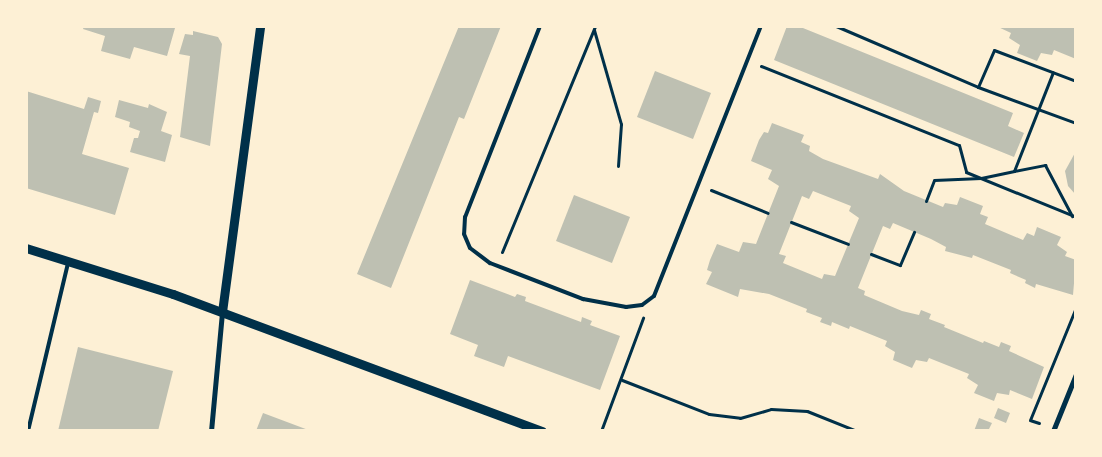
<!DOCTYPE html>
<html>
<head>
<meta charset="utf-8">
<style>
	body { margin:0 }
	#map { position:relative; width:1102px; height:457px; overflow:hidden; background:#fdf0d5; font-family:Raleway,sans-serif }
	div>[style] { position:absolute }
	.building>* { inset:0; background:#bec0b2 }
	.path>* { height:3px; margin:-1.5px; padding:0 1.5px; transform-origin:1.5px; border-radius:1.5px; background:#003049 }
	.service>* { height:4px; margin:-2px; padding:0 2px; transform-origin:2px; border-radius:2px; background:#003049 }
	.minor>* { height:5px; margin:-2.5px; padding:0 2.5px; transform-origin:2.5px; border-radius:2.5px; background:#003049 }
	.tertiary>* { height:9px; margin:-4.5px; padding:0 4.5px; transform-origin:4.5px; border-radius:4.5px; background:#003049 }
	span { translate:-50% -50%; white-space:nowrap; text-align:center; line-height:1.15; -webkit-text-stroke:5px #fdf0d5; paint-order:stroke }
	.frame { position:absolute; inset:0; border:28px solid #fdf0d5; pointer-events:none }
</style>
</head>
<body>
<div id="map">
	<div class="building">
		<div style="clip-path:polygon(84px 26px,168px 26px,175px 28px,167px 56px,134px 47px,130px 59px,101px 51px,105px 36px,83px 29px)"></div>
		<div style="clip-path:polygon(459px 26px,501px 26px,464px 119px,459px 117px,391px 288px,357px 274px)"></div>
		<div style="clip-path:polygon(787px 26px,798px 26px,1013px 113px,1008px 126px,1024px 133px,1014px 157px,774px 60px)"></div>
		<div style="clip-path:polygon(996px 26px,1076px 26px,1076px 59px,1054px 50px,1052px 55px,1041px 53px,1037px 61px,1017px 53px,1020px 45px,1009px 38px,1011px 33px)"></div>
		<div style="clip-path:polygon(193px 31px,218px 37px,222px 44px,210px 146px,180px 137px,190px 56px,179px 54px,185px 34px,193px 35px)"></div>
		<div style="clip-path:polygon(655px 71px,711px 93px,693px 139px,637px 117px)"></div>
		<div style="clip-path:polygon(26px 91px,84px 109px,88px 97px,101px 101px,98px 113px,94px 112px,82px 154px,129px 168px,115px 215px,26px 188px)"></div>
		<div style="clip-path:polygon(119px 100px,148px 108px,149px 104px,167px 112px,161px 131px,172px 135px,165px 162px,130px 152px,134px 138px,138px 138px,140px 131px,129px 127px,130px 122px,115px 117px)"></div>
		<div style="clip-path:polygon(evenodd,772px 123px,804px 135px,801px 142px,810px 146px,809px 151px,823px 159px,878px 179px,880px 174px,904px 191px,943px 207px,945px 203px,957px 205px,960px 197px,983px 206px,980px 214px,988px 217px,985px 224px,1023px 240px,1027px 233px,1034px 236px,1037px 227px,1061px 237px,1057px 245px,1067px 252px,1065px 256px,1076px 260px,1073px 295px,1036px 284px,1035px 288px,1025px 283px,1026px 280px,1010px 273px,1011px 270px,973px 255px,972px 258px,945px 251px,946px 247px,931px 239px,893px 223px,890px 229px,883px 226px,858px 288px,865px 291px,864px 295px,902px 311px,919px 315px,921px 310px,931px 314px,929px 319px,945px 325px,944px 327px,983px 343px,984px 341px,999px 347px,1001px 342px,1011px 346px,1009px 351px,1044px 367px,1032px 399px,1010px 390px,1009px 395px,997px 393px,994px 401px,974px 393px,978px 385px,967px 378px,969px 374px,929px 358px,927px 362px,916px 360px,912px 368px,893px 360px,895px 352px,885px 346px,887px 341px,850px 326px,849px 329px,832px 322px,831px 326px,820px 322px,822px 318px,806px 312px,807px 309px,769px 294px,740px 289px,738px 297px,706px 284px,712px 272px,707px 270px,710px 260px,717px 244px,739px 252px,743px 242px,756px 244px,779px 186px,768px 179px,772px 170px,751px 161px,759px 140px,764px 132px,768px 133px,772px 123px,813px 191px,851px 206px,849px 211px,859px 218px,835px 276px,824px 274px,822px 279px,783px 263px,786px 256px,779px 254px,802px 196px,809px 199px,813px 191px)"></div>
		<div style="clip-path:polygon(1076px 151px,1076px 195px,1068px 186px,1065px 171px)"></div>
		<div style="clip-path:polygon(574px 195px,630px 217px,612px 263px,556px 241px)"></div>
		<div style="clip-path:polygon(470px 280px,515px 297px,517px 294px,526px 297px,525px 301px,581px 322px,582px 317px,592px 321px,590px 325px,620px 336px,600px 390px,508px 356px,504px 367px,474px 356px,478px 345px,450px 334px)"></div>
		<div style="clip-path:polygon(78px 347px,173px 371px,158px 431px,58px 431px)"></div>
		<div style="clip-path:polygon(998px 408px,1010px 413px,1006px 423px,994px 418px)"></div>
		<div style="clip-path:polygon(263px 413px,311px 431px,256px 431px)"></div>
		<div style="clip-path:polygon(979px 418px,992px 423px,988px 431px,974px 431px)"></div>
	</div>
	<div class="path">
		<div style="left:836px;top:26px;width:155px;rotate:23.2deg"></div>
		<div style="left:978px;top:87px;width:104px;rotate:20.2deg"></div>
		<div style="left:594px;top:30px;width:98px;rotate:74deg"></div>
		<div style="left:621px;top:124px;width:42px;rotate:94.1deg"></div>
		<div style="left:761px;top:66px;width:213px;rotate:21.8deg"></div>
		<div style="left:959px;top:145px;width:28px;rotate:75deg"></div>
		<div style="left:966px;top:172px;width:119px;rotate:22.2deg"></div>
		<div style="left:978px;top:87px;width:40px;rotate:-66.6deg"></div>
		<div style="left:994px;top:50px;width:88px;rotate:20.7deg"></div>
		<div style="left:1014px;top:171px;width:32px;rotate:-11deg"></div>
		<div style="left:1045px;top:165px;width:58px;rotate:62.1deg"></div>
		<div style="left:711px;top:190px;width:61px;rotate:22deg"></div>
		<div style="left:926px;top:201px;width:22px;rotate:-69deg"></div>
		<div style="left:934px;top:180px;width:47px;rotate:-2.4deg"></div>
		<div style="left:981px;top:178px;width:34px;rotate:-12deg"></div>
		<div style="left:1014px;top:171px;width:106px;rotate:-68.5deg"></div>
		<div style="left:791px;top:222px;width:61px;rotate:21.1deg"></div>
		<div style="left:502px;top:252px;width:244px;rotate:-67.6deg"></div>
		<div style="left:871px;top:254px;width:31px;rotate:21deg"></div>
		<div style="left:900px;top:265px;width:36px;rotate:-67deg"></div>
		<div style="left:622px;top:380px;width:93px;rotate:21.3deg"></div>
		<div style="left:709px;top:414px;width:31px;rotate:7deg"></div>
		<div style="left:740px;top:418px;width:32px;rotate:-16deg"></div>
		<div style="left:771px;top:409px;width:36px;rotate:3deg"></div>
		<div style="left:807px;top:411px;width:54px;rotate:21.8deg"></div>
		<div style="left:1039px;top:423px;width:9px;rotate:-162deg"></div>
		<div style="left:1030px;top:420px;width:122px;rotate:-67.8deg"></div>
		<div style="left:601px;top:431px;width:121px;rotate:-69.6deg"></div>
	</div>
	<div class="service">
		<div style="left:540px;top:26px;width:205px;rotate:111.4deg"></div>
		<div style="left:465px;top:217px;width:17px;rotate:93deg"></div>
		<div style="left:464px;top:234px;width:15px;rotate:67deg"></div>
		<div style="left:470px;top:248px;width:25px;rotate:37deg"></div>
		<div style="left:490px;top:263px;width:100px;rotate:21.2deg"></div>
		<div style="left:583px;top:299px;width:44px;rotate:10.5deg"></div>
		<div style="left:626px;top:307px;width:16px;rotate:-7deg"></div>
		<div style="left:642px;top:305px;width:15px;rotate:-37deg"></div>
		<div style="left:654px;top:296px;width:290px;rotate:-68.4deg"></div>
		<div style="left:28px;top:431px;width:173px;rotate:-76.6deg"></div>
	</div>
	<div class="minor">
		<div style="left:211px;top:431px;width:120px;rotate:-84.7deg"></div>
		<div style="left:1053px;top:431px;width:61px;rotate:-68deg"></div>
	</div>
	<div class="tertiary">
		<div style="left:26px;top:248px;width:154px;rotate:17.4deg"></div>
		<div style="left:173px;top:294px;width:394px;rotate:20.4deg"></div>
		<div style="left:222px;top:312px;width:289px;rotate:-82.4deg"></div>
	</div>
	<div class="frame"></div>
</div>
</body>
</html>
